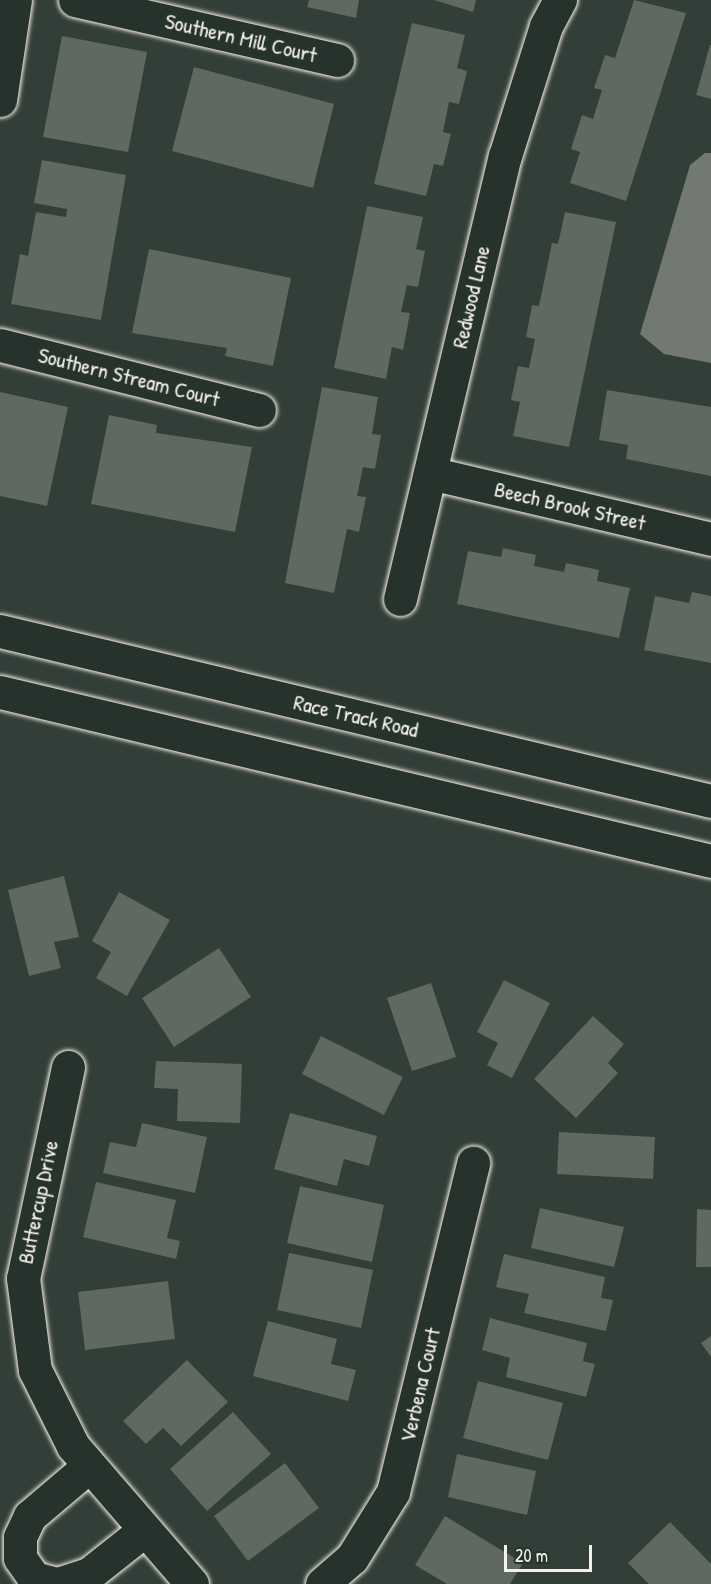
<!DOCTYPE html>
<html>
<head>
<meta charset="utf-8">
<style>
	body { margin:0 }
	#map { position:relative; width:711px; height:1584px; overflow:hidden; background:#323e38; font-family:"Patrick Hand",sans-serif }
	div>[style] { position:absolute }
	.water>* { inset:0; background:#727972 }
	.building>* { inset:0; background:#5f6861 }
	.roads { filter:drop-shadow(0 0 2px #f4f1e8) drop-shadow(0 0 2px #f4f1e8) }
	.street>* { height:33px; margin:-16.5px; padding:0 16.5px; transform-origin:16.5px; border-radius:16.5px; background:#26332d }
	.primary>* { height:33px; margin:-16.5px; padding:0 16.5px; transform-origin:16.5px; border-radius:16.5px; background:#26332d }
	span { translate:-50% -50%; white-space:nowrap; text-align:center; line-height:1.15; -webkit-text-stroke:4.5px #26332d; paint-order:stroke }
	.street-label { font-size:22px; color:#f4f1e8 }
	.scale { position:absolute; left:504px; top:1545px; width:88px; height:27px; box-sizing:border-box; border:3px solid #f4f1e8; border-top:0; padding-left:8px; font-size:18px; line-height:21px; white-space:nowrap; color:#f4f1e8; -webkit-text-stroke:4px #26332d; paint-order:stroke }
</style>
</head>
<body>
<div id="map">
	<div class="water">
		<div style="clip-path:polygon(705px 153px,711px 153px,711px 363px,664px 354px,640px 334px,690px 165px)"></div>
	</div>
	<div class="building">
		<div style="clip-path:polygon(309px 0,359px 0,356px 18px,307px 7px)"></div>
		<div style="clip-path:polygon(434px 0,476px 0,473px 12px)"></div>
		<div style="clip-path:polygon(634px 0,686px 13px,626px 201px,570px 183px,580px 152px,571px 149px,582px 115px,593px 119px,602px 90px,594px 88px,605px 55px,615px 58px)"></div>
		<div style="clip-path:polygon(412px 23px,465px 35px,457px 68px,467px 71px,459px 104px,449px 102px,443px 132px,451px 134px,443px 166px,434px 164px,426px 196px,374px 184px)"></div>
		<div style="clip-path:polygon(62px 36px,147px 52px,128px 152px,43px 137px)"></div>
		<div style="clip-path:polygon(710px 45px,711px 45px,711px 99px,696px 95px)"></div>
		<div style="clip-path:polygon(194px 67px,334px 104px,313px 188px,172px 151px)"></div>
		<div style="clip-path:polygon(42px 160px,126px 175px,101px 320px,11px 304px,20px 254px,28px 256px,36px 212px,66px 217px,67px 209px,34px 203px)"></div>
		<div style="clip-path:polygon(367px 206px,423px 217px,416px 249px,425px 251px,418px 287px,407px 285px,401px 312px,410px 313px,403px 350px,392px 347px,386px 379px,334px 368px)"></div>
		<div style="clip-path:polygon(565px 212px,616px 222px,569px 447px,513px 436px,520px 402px,511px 400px,518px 366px,529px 368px,535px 339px,526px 337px,532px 305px,539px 306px,552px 243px,558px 244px)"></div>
		<div style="clip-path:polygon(149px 249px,291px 278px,273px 366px,225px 356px,227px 348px,132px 333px)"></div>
		<div style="clip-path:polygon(322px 387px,378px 397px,372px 434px,381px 435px,375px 469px,363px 467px,357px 496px,366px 497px,359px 532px,347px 529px,334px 593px,285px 583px)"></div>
		<div style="clip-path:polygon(607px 390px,711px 407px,711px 476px,626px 459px,628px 445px,599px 440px)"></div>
		<div style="clip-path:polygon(0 392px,68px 407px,47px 506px,0 496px)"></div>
		<div style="clip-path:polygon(109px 415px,157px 425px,156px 433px,252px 447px,235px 532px,91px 504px)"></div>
		<div style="clip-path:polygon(503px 548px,536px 555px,534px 566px,564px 572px,566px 563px,599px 570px,597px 581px,630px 588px,619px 638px,457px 604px,468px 551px,501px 557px)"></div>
		<div style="clip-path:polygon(692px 592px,711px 596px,711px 663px,644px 650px,655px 596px,689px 603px)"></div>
		<div style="clip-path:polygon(64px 876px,79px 937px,54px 942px,61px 968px,29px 976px,8px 890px)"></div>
		<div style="clip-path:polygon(119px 892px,170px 920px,127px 996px,96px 978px,111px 952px,92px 941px)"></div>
		<div style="clip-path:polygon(219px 948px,251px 997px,174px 1047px,142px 998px)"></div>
		<div style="clip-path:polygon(504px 980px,550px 1003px,512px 1078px,487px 1065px,498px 1043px,477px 1032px)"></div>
		<div style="clip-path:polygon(431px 983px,456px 1057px,412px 1071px,387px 998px)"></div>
		<div style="clip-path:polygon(593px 1016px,624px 1044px,608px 1063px,618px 1073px,576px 1118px,534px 1079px)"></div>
		<div style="clip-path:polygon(321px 1036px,403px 1077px,384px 1115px,302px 1074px)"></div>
		<div style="clip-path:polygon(156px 1061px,242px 1064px,240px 1123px,177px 1121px,178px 1089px,154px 1088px)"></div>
		<div style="clip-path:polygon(290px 1113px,377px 1136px,369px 1166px,344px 1159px,337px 1186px,274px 1169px)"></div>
		<div style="clip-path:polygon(142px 1123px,207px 1137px,195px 1193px,103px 1173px,110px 1142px,136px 1147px)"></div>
		<div style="clip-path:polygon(559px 1132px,655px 1137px,653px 1179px,557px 1174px)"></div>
		<div style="clip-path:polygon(96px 1182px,176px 1200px,167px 1238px,180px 1241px,176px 1259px,83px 1237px)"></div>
		<div style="clip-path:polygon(300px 1186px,384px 1205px,372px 1262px,287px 1243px)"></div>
		<div style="clip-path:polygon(540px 1208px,624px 1227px,614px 1267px,531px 1248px)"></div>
		<div style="clip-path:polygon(697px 1209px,711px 1210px,711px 1267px,696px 1267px)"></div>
		<div style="clip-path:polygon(289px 1253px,373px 1270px,361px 1328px,277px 1310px)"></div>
		<div style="clip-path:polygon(504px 1254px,605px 1277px,601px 1298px,613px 1300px,606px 1331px,524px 1313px,529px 1294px,496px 1287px)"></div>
		<div style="clip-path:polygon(168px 1281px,175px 1339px,85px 1350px,78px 1292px)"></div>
		<div style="clip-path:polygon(490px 1318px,587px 1343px,583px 1361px,595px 1364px,586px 1397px,506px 1377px,510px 1358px,482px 1350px)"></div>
		<div style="clip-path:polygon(268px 1321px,337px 1339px,331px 1364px,356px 1370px,348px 1401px,253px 1376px)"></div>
		<div style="clip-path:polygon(711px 1336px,711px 1357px,701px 1343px)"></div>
		<div style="clip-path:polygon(187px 1360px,228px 1402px,181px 1446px,163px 1428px,146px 1444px,123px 1421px)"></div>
		<div style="clip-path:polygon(478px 1381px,563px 1403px,548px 1460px,463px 1438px)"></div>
		<div style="clip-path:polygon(233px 1412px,271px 1454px,207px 1511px,170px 1469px)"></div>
		<div style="clip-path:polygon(457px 1454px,536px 1471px,527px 1515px,448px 1497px)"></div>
		<div style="clip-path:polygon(285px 1463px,319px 1508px,248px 1561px,214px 1516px)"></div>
		<div style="clip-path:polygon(445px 1516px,523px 1563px,510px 1584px,447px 1584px,415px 1565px)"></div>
		<div style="clip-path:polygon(670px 1522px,711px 1564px,711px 1584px,649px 1584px,628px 1563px)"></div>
	</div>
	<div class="roads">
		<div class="street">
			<div style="left:75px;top:0;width:269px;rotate:12.9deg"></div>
			<div style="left:0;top:100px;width:101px;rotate:-81.5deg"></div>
			<div style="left:0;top:345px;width:267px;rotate:14.1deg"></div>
			<div style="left:430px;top:473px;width:289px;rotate:13.2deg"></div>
			<div style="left:400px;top:599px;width:455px;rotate:-76.7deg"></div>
			<div style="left:505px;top:156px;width:136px;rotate:-72.5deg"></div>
			<div style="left:546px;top:26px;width:30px;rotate:-62deg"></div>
			<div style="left:68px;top:1067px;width:216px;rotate:102deg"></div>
			<div style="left:23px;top:1278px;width:93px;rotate:82.6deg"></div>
			<div style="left:35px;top:1370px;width:85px;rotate:63.4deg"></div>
			<div style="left:73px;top:1446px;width:182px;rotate:49.2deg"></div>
			<div style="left:56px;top:1584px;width:23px;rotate:-165deg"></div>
			<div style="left:34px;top:1578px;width:24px;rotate:-125deg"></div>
			<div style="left:20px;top:1558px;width:21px;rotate:-90deg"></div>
			<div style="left:20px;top:1537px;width:23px;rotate:-65deg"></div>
			<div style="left:30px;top:1516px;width:77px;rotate:-40.3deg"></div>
			<div style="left:58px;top:1584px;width:33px;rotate:-18deg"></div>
			<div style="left:89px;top:1574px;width:68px;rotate:-38.4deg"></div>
			<div style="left:322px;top:1584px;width:40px;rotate:-41deg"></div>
			<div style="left:352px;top:1558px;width:78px;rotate:-58.2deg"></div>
			<div style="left:393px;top:1492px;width:339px;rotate:-76.3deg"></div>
		</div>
		<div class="primary">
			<div style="left:0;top:631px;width:731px;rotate:13.45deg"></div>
			<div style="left:0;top:692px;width:731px;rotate:13.37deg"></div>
		</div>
	</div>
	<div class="street-label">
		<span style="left:241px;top:38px;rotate:13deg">Southern Mill Court</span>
		<span style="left:471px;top:297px;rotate:-77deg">Redwood Lane</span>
		<span style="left:129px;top:377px;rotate:14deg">Southern Stream Court</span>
		<span style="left:570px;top:506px;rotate:13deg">Beech Brook Street</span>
		<span style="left:356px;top:716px;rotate:13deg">Race Track Road</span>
		<span style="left:38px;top:1202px;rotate:-78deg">Buttercup Drive</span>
		<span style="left:420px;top:1385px;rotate:-77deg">Verbena Court</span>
	</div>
	<div class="scale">20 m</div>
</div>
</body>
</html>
